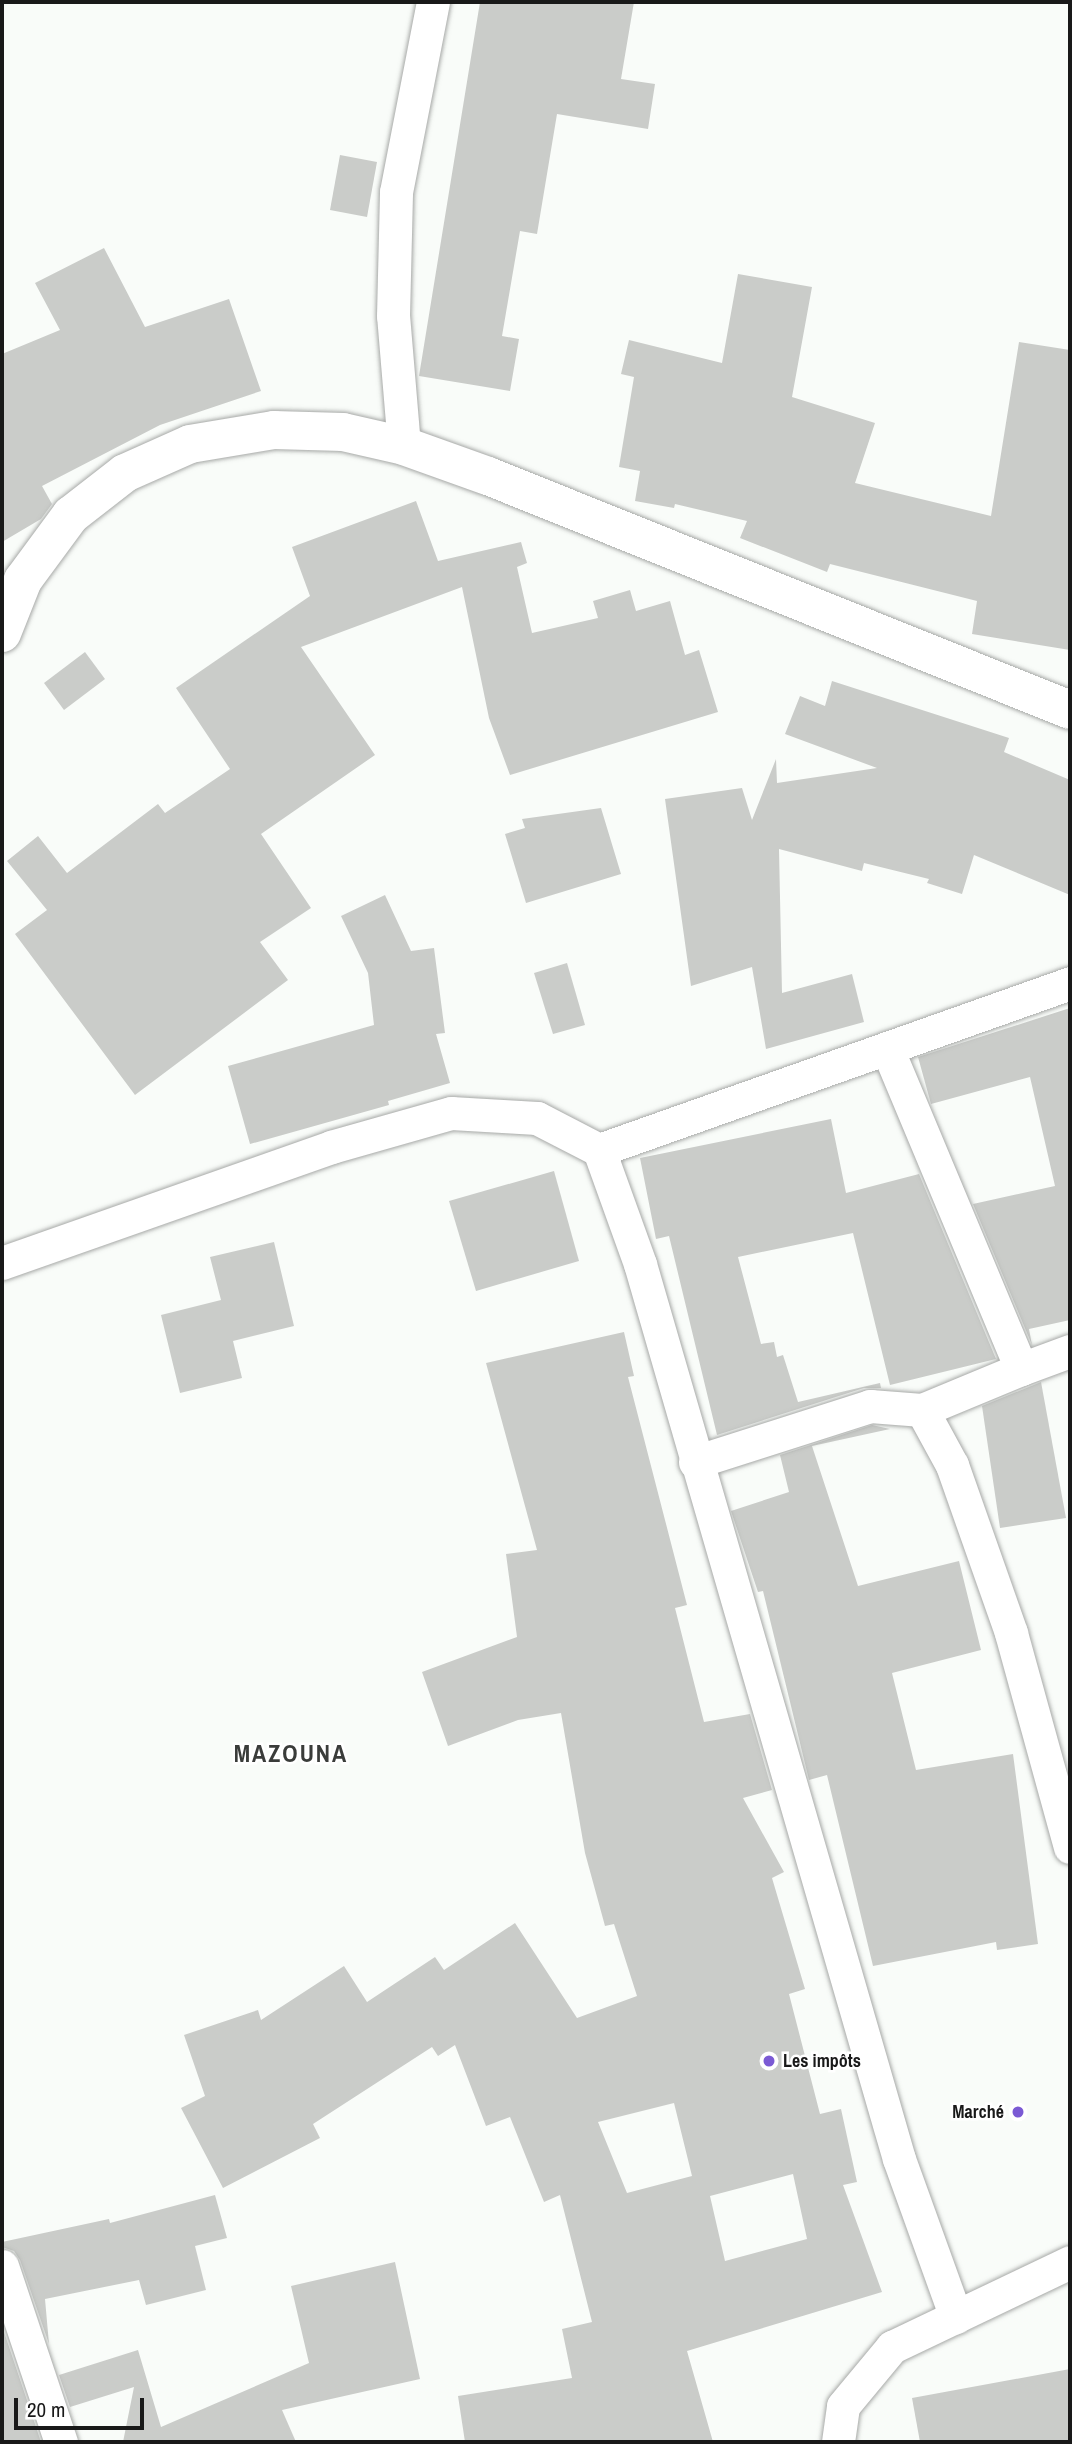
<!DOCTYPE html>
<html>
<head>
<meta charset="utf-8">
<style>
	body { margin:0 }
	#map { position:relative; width:1072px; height:2444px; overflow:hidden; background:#f9fcf9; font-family:"Archivo Narrow",sans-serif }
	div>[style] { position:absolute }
	.building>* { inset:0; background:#caccc9 }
	.roads { filter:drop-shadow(0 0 2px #a7a9a7) drop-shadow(0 0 2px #a7a9a7) }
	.street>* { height:33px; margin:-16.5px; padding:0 16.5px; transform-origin:16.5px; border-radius:16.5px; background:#fff }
	.secondary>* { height:38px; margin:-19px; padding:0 19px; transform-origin:19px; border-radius:19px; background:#fff }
	.dots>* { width:19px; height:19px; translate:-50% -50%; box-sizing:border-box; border:4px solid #fff; border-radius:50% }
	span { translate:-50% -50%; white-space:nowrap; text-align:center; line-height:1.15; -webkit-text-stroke:5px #fff; paint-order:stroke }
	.poi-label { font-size:18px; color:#191919; font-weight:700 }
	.left { translate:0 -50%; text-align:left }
	.right { translate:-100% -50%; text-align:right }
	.district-label { font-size:24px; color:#3a3c3a; font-weight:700; letter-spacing:2px }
	.frame { position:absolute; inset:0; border:4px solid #191919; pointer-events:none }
	.scale { position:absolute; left:14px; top:2398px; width:130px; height:32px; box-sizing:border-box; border:4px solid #191919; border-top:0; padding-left:9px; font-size:21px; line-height:24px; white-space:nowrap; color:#191919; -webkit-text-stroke:5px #fff; paint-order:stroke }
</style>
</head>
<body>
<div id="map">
	<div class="building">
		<div style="clip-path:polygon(480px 2px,634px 2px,621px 79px,655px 84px,648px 129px,557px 114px,537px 234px,520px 231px,502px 336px,519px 339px,510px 391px,419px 376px)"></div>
		<div style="clip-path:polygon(340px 155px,377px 162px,367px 217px,330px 210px)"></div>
		<div style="clip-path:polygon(104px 248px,145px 327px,229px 299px,261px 391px,160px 425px,42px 486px,52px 504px,41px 519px,2px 542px,2px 354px,60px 330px,35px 283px)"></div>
		<div style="clip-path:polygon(738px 274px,812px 287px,792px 397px,875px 423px,855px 483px,991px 516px,1019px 342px,1070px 350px,1070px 650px,972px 634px,977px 601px,830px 564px,827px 572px,740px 538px,747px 521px,675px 504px,674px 508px,635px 501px,640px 471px,619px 467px,634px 377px,621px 374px,629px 340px,722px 363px)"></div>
		<div style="clip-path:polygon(416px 501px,438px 561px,521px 542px,527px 563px,517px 567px,532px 633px,598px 618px,593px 601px,630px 590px,636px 611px,670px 601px,685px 655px,699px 650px,718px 712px,510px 775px,489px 718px,462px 587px,301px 647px,375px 755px,261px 834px,311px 908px,260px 942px,288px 980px,135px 1095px,15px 934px,47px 910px,7px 861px,38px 836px,67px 873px,158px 804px,165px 813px,230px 769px,176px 688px,310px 596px,292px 547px)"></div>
		<div style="clip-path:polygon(85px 652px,105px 679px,64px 710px,44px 683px)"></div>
		<div style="clip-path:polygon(832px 681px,1009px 738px,1004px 752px,1070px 780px,1070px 895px,974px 855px,962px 894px,927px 883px,929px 879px,864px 863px,862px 871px,779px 849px,782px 993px,852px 974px,864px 1022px,766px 1049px,752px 967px,691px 986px,665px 799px,742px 788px,752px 820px,776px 759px,777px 783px,877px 768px,785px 734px,800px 696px,825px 706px)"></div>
		<div style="clip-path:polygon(601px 808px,621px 874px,526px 903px,505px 834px,525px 828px,522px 819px)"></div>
		<div style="clip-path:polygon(385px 895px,411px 951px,434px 948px,445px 1033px,436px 1034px,450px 1083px,388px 1101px,389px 1105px,250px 1144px,228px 1066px,374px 1025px,368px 973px,341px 916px)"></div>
		<div style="clip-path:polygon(567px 963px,585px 1025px,553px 1034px,534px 973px)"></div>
		<div style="clip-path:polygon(1070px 1008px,1070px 1320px,1029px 1329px,1032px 1345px,973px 1204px,1055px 1186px,1030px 1077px,931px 1104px,918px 1057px)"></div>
		<div style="clip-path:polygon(831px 1119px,846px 1193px,919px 1174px,996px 1359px,890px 1385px,853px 1233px,738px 1257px,761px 1344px,774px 1342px,777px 1357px,783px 1355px,798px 1402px,880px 1383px,881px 1388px,864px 1388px,717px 1435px,669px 1236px,656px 1239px,640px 1158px)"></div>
		<div style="clip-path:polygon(554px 1171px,579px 1261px,476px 1291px,449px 1201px)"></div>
		<div style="clip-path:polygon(274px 1242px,294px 1326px,233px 1341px,242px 1378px,180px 1393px,161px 1315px,221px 1300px,210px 1257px)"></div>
		<div style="clip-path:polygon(evenodd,624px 1332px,634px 1376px,628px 1377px,687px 1605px,675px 1608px,704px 1722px,750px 1714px,772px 1790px,743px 1798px,784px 1872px,772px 1878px,805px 1989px,789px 1994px,820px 2114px,841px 2109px,857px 2182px,843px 2185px,882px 2292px,687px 2351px,713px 2442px,465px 2442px,458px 2396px,572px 2378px,562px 2329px,592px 2322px,560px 2195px,544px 2202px,510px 2117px,486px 2126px,455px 2045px,438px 2056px,432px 2047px,313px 2124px,320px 2138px,223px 2188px,181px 2108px,205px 2096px,184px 2035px,258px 2010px,261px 2020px,344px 1966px,367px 2002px,435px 1957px,444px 1970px,515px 1923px,577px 2018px,637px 1996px,614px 1924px,605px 1926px,585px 1853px,561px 1713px,518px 1720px,448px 1746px,422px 1672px,517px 1637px,506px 1554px,537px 1550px,486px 1363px,624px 1332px,674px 2103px,692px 2176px,627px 2193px,598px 2122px,674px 2103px,624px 1332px,793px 2174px,807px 2239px,725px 2261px,710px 2196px,793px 2174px)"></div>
		<div style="clip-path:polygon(1041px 1382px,1066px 1518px,1000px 1528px,982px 1406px)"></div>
		<div style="clip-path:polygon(872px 1425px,890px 1429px,812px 1446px,858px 1586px,959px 1561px,981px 1650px,892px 1673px,916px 1770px,1013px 1754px,1038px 1944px,997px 1950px,996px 1942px,873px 1966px,827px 1775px,809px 1780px,763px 1591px,758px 1592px,731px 1511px,789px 1492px,780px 1455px)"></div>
		<div style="clip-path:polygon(215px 2195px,227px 2238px,195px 2246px,206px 2290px,146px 2305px,139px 2280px,45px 2299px,49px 2344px,20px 2260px,14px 2251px,2px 2247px,2px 2242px,109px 2219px,110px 2223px)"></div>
		<div style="clip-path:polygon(395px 2262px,420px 2379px,282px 2410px,296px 2442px,123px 2442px,134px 2387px,70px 2407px,59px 2375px,138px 2350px,161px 2427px,309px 2363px,291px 2286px)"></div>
		<div style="clip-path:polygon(2px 2326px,41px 2442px,2px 2442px)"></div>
		<div style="clip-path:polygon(1070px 2369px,1070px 2442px,920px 2442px,912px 2398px)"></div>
	</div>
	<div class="roads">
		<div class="street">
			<div style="left:404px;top:446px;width:130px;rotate:-94.8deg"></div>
			<div style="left:393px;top:316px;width:124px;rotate:-88.6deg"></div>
			<div style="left:396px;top:192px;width:194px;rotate:-79deg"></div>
			<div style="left:887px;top:1048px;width:348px;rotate:67.3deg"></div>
			<div style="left:1021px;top:1369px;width:107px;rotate:157.5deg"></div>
			<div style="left:599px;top:1150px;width:500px;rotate:-19.5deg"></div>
			<div style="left:2px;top:1263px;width:349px;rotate:-19.4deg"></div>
			<div style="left:331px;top:1147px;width:125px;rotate:-15.8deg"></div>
			<div style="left:451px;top:1113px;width:86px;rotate:3.3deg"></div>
			<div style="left:537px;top:1118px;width:70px;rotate:27.3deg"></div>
			<div style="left:599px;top:1150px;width:121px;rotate:70.2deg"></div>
			<div style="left:640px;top:1264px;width:932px;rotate:73.86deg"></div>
			<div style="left:899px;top:2159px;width:168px;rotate:70.2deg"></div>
			<div style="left:1021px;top:1369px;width:52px;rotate:-20.2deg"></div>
			<div style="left:695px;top:1462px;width:184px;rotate:-17.7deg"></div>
			<div style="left:870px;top:1406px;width:52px;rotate:4.4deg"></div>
			<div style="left:922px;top:1410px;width:63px;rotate:61.4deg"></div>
			<div style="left:952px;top:1465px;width:178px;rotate:70.6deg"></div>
			<div style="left:1011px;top:1633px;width:222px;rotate:74.6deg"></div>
			<div style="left:2px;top:2266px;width:186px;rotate:71.5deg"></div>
			<div style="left:838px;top:2442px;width:36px;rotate:-82deg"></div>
			<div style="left:843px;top:2406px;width:77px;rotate:-50.3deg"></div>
			<div style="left:892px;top:2347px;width:197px;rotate:-25.5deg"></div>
		</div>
		<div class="secondary">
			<div style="left:2px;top:633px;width:57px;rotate:-68.4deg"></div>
			<div style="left:23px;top:580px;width:81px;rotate:-53.6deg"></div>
			<div style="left:71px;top:515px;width:68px;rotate:-37.9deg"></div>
			<div style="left:125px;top:473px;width:71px;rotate:-24deg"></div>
			<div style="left:190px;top:444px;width:85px;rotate:-9.5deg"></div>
			<div style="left:274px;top:430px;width:69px;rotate:1.7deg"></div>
			<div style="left:343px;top:432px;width:63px;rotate:12.9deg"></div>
			<div style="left:404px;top:446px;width:89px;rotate:19.7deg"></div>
			<div style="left:488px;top:476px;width:627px;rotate:21.9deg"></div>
		</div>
	</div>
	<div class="dots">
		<div style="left:769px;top:2061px;background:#7b5ad4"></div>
		<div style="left:1018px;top:2112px;background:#7b5ad4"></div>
	</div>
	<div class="poi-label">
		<span class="left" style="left:783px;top:2061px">Les impôts</span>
		<span class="right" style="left:1004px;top:2112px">Marché</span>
	</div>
	<div class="district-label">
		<span style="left:291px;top:1754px">MAZOUNA</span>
	</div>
	<div class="frame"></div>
	<div class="scale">20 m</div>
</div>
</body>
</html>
